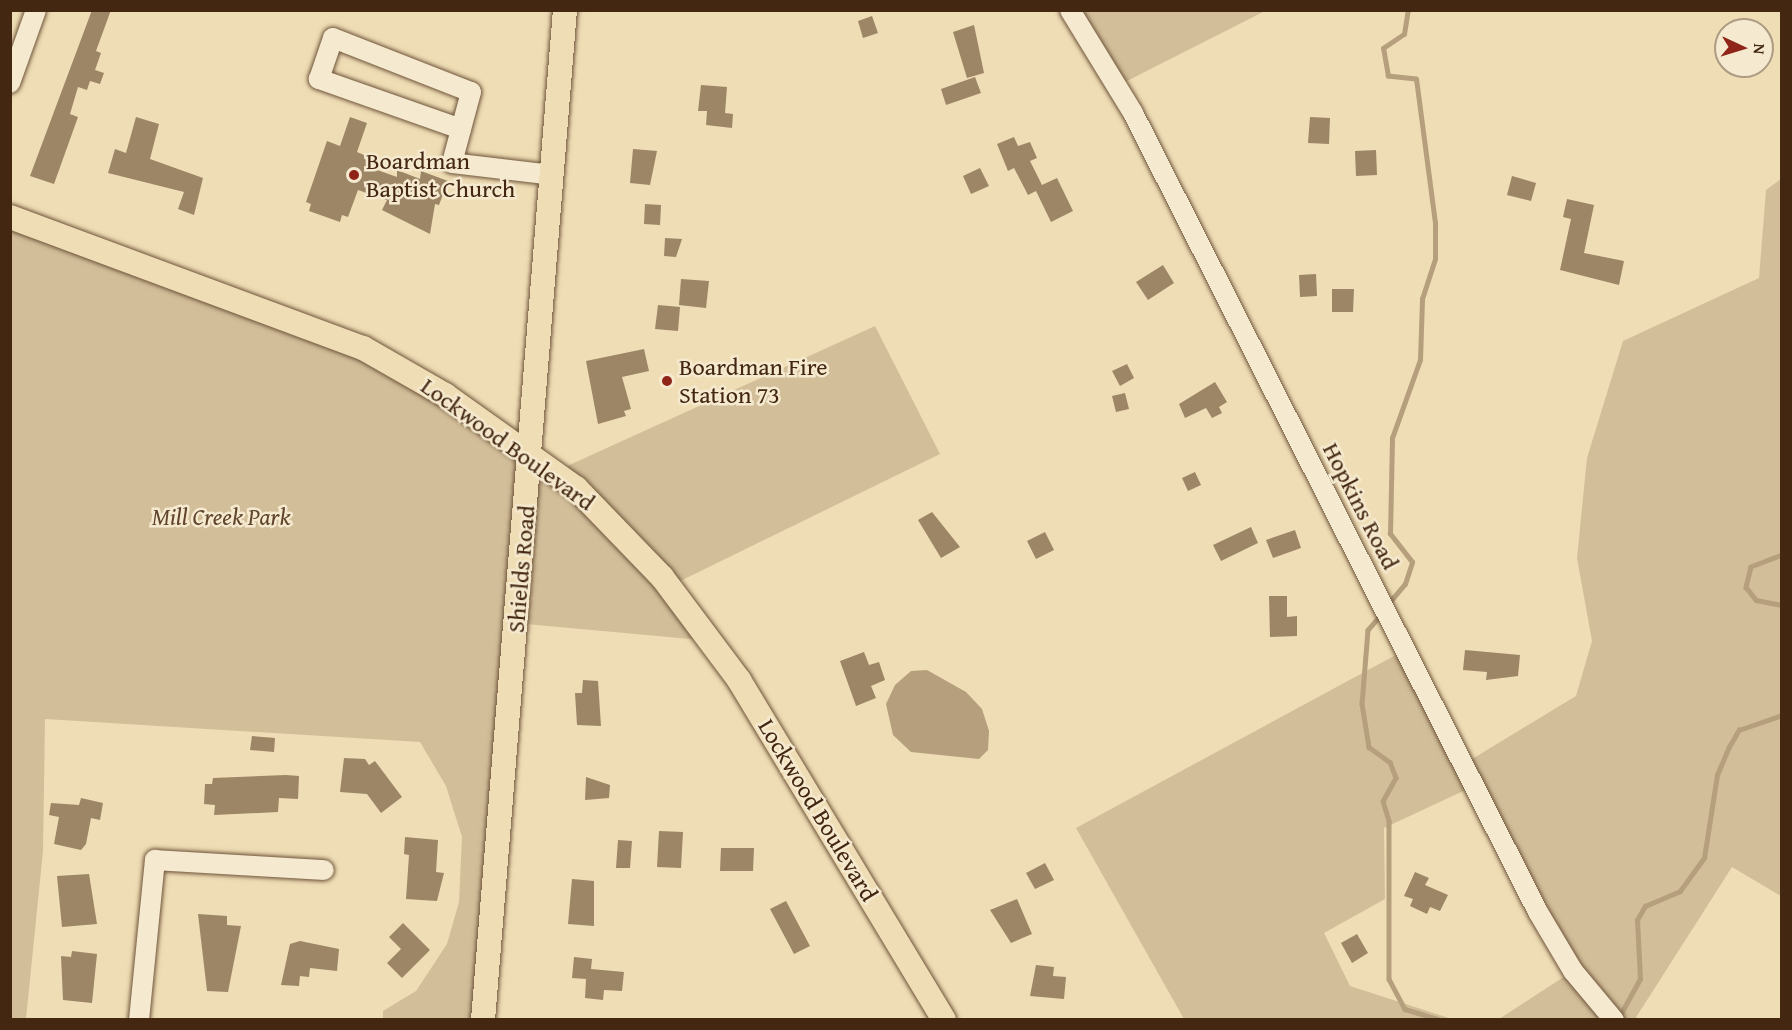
<!DOCTYPE html>
<html>
<head>
<meta charset="utf-8">
<style>
	body { margin:0 }
	#map { position:relative; width:1792px; height:1030px; overflow:hidden; background:#efddb5; font-family:"Gentium Book Plus",serif }
	div>[style] { position:absolute }
	.green>* { inset:0; background:#d2be99 }
	.water>* { inset:0; background:#b59f7d }
	.stream>* { height:4.5px; margin:-2.25px; padding:0 2.25px; transform-origin:2.25px; border-radius:2.25px; background:#b59f7d }
	.building>* { inset:0; background:#9c8666 }
	.roads { filter:drop-shadow(0 0 2px #6e543a) drop-shadow(0 0 2px #6e543a) }
	.minor>* { height:20px; margin:-10px; padding:0 10px; transform-origin:10px; border-radius:10px; background:#f5e9cf }
	.major>* { height:24px; margin:-12px; padding:0 12px; transform-origin:12px; border-radius:12px; background:#efddb5 }
	.dots>* { width:16px; height:16px; translate:-50% -50%; box-sizing:border-box; border:3px solid #f5e9cf; border-radius:50% }
	span { translate:-50% -50%; white-space:nowrap; text-align:center; line-height:1.15; -webkit-text-stroke:5px #f5e9cf; paint-order:stroke }
	.poi-label { font-size:24px; color:#432711 }
	.left { translate:0 -50%; text-align:left }
	.street-label { font-size:24px; color:#432711 }
	.park-label { font-size:24px; color:#60452c; font-style:italic }
	.frame { position:absolute; inset:0; border:12px solid #432711; pointer-events:none }
	.north { position:absolute; left:1714px; top:18px; width:60px; height:60px; box-sizing:border-box; background:#f5e9cf; border:2px solid #ae9b83; border-radius:50%; rotate:94deg; font-size:16px; font-weight:700; line-height:24px; text-align:center; color:#432711 }
	.north::after { content:''; display:block; margin:auto; width:21px; height:27px; background:#8f2418; clip-path:polygon(50% 0,100% 100%,50% 72%,0 100%) }
</style>
</head>
<body>
<div id="map">
	<div class="green">
		<div style="clip-path:polygon(1070px 11px,1265px 11px,1117px 86px)"></div>
		<div style="clip-path:polygon(1781px 179px,1781px 896px,1732px 867px,1635px 1019px,1499px 1019px,1573px 971px,1474px 786px,1384px 828px,1385px 899px,1324px 933px,1350px 986px,1452px 1019px,1184px 1019px,1076px 828px,1405px 650px,1464px 764px,1576px 696px,1592px 641px,1577px 558px,1587px 458px,1623px 341px,1759px 278px,1766px 190px)"></div>
		<div style="clip-path:polygon(10px 217px,333px 334px,554px 472px,875px 326px,940px 454px,670px 586px,712px 641px,515px 623px,483px 1019px,383px 1019px,383px 1011px,416px 991px,447px 944px,459px 902px,462px 837px,446px 786px,420px 742px,45px 719px,43px 851px,26px 1019px,11px 1019px)"></div>
	</div>
	<div class="water">
		<div style="clip-path:polygon(927px 670px,966px 692px,982px 709px,989px 731px,988px 750px,979px 759px,911px 752px,893px 735px,886px 704px,895px 685px,911px 671px)"></div>
	</div>
	<div class="stream">
		<div style="left:1782px;top:555px;width:33px;rotate:159deg"></div>
		<div style="left:1751px;top:567px;width:21px;rotate:104deg"></div>
		<div style="left:1746px;top:587px;width:16px;rotate:52deg"></div>
		<div style="left:1756px;top:600px;width:26px;rotate:11deg"></div>
		<div style="left:1388px;top:604px;width:26px;rotate:-50deg"></div>
		<div style="left:1405px;top:584px;width:23px;rotate:-72deg"></div>
		<div style="left:1412px;top:562px;width:36px;rotate:-128deg"></div>
		<div style="left:1390px;top:534px;width:96px;rotate:-88.8deg"></div>
		<div style="left:1392px;top:438px;width:83px;rotate:-70.3deg"></div>
		<div style="left:1420px;top:360px;width:61px;rotate:-88.1deg"></div>
		<div style="left:1422px;top:299px;width:42px;rotate:-72deg"></div>
		<div style="left:1435px;top:259px;width:36px;rotate:-90deg"></div>
		<div style="left:1435px;top:223px;width:145px;rotate:-97.5deg"></div>
		<div style="left:1416px;top:79px;width:28px;rotate:-174deg"></div>
		<div style="left:1388px;top:76px;width:28px;rotate:-100deg"></div>
		<div style="left:1383px;top:48px;width:25px;rotate:-34deg"></div>
		<div style="left:1404px;top:34px;width:24px;rotate:-81deg"></div>
		<div style="left:1382px;top:614px;width:21px;rotate:131deg"></div>
		<div style="left:1368px;top:630px;width:74px;rotate:94.6deg"></div>
		<div style="left:1362px;top:704px;width:44px;rotate:80.8deg"></div>
		<div style="left:1369px;top:747px;width:26px;rotate:36deg"></div>
		<div style="left:1390px;top:762px;width:17px;rotate:69deg"></div>
		<div style="left:1396px;top:778px;width:26px;rotate:119deg"></div>
		<div style="left:1383px;top:801px;width:21px;rotate:73deg"></div>
		<div style="left:1389px;top:821px;width:158px;rotate:90deg"></div>
		<div style="left:1389px;top:979px;width:34px;rotate:62deg"></div>
		<div style="left:1405px;top:1009px;width:39px;rotate:17deg"></div>
		<div style="left:1619px;top:1017px;width:43px;rotate:-61.1deg"></div>
		<div style="left:1640px;top:979px;width:59px;rotate:-92.9deg"></div>
		<div style="left:1637px;top:920px;width:16px;rotate:-60deg"></div>
		<div style="left:1645px;top:906px;width:38px;rotate:-23deg"></div>
		<div style="left:1680px;top:891px;width:41px;rotate:-54deg"></div>
		<div style="left:1704px;top:858px;width:84px;rotate:-81.1deg"></div>
		<div style="left:1717px;top:775px;width:30px;rotate:-67deg"></div>
		<div style="left:1729px;top:747px;width:20px;rotate:-60deg"></div>
		<div style="left:1739px;top:730px;width:46px;rotate:-19.2deg"></div>
	</div>
	<div class="building">
		<div style="clip-path:polygon(92px 10px,111px 10px,96px 51px,101px 53px,95px 70px,104px 73px,100px 84px,90px 81px,87px 90px,78px 87px,70px 114px,78px 117px,54px 184px,30px 176px)"></div>
		<div style="clip-path:polygon(872px 16px,878px 33px,863px 38px,858px 21px)"></div>
		<div style="clip-path:polygon(974px 25px,984px 73px,967px 78px,953px 32px)"></div>
		<div style="clip-path:polygon(975px 77px,981px 93px,946px 105px,941px 89px)"></div>
		<div style="clip-path:polygon(701px 85px,727px 87px,725px 113px,733px 114px,732px 128px,706px 125px,707px 111px,698px 111px)"></div>
		<div style="clip-path:polygon(136px 117px,159px 124px,150px 159px,203px 178px,194px 215px,178px 209px,184px 192px,108px 173px,115px 149px,126px 153px)"></div>
		<div style="clip-path:polygon(350px 117px,367px 123px,357px 152px,369px 157px,366px 166px,397px 177px,397px 170px,420px 179px,421px 171px,448px 181px,439px 205px,435px 204px,430px 234px,382px 210px,387px 200px,358px 190px,348px 217px,342px 215px,340px 222px,309px 211px,311px 204px,306px 202px,327px 141px,340px 146px)"></div>
		<div style="clip-path:polygon(1310px 117px,1330px 118px,1329px 144px,1308px 143px)"></div>
		<div style="clip-path:polygon(1014px 137px,1018px 146px,1030px 142px,1037px 158px,1030px 161px,1042px 185px,1057px 178px,1073px 211px,1051px 222px,1036px 191px,1028px 195px,1014px 168px,1008px 171px,997px 144px)"></div>
		<div style="clip-path:polygon(633px 149px,657px 151px,650px 185px,630px 183px)"></div>
		<div style="clip-path:polygon(1376px 150px,1377px 175px,1356px 176px,1355px 151px)"></div>
		<div style="clip-path:polygon(980px 168px,989px 186px,971px 194px,963px 176px)"></div>
		<div style="clip-path:polygon(1512px 176px,1536px 183px,1531px 201px,1507px 195px)"></div>
		<div style="clip-path:polygon(1567px 199px,1594px 205px,1584px 253px,1624px 261px,1619px 285px,1560px 270px,1571px 219px,1563px 217px)"></div>
		<div style="clip-path:polygon(645px 204px,661px 205px,660px 225px,644px 224px)"></div>
		<div style="clip-path:polygon(665px 238px,682px 239px,676px 257px,664px 256px)"></div>
		<div style="clip-path:polygon(1163px 265px,1174px 283px,1148px 300px,1136px 282px)"></div>
		<div style="clip-path:polygon(1316px 274px,1317px 296px,1300px 297px,1299px 275px)"></div>
		<div style="clip-path:polygon(681px 279px,709px 281px,706px 308px,679px 305px)"></div>
		<div style="clip-path:polygon(1332px 289px,1354px 289px,1353px 312px,1332px 312px)"></div>
		<div style="clip-path:polygon(658px 305px,680px 307px,678px 331px,655px 329px)"></div>
		<div style="clip-path:polygon(644px 349px,649px 371px,622px 377px,631px 409px,624px 411px,626px 416px,598px 424px,586px 361px)"></div>
		<div style="clip-path:polygon(1127px 364px,1134px 378px,1120px 386px,1112px 371px)"></div>
		<div style="clip-path:polygon(1215px 382px,1227px 402px,1219px 407px,1222px 413px,1212px 418px,1206px 408px,1185px 418px,1179px 404px)"></div>
		<div style="clip-path:polygon(1125px 393px,1129px 409px,1116px 412px,1112px 396px)"></div>
		<div style="clip-path:polygon(1195px 472px,1201px 485px,1188px 491px,1182px 478px)"></div>
		<div style="clip-path:polygon(932px 512px,960px 547px,941px 558px,918px 520px)"></div>
		<div style="clip-path:polygon(1251px 527px,1258px 543px,1221px 561px,1213px 545px)"></div>
		<div style="clip-path:polygon(1295px 530px,1301px 548px,1273px 558px,1266px 540px)"></div>
		<div style="clip-path:polygon(1045px 532px,1054px 550px,1036px 559px,1027px 541px)"></div>
		<div style="clip-path:polygon(1269px 596px,1287px 596px,1287px 617px,1297px 616px,1297px 636px,1270px 637px)"></div>
		<div style="clip-path:polygon(1465px 650px,1520px 655px,1518px 676px,1486px 680px,1487px 672px,1463px 670px)"></div>
		<div style="clip-path:polygon(864px 652px,869px 665px,879px 662px,885px 680px,871px 686px,876px 698px,856px 706px,840px 661px)"></div>
		<div style="clip-path:polygon(583px 680px,598px 681px,601px 726px,577px 725px,575px 693px,582px 693px)"></div>
		<div style="clip-path:polygon(252px 736px,275px 738px,274px 752px,250px 750px)"></div>
		<div style="clip-path:polygon(344px 758px,365px 759px,369px 765px,375px 761px,402px 797px,381px 813px,367px 794px,340px 792px)"></div>
		<div style="clip-path:polygon(286px 775px,299px 776px,298px 799px,279px 798px,278px 812px,214px 815px,215px 805px,204px 804px,205px 784px,212px 784px,213px 778px)"></div>
		<div style="clip-path:polygon(586px 777px,610px 785px,609px 798px,585px 800px)"></div>
		<div style="clip-path:polygon(81px 798px,103px 803px,100px 820px,91px 818px,86px 844px,81px 850px,54px 844px,59px 817px,49px 815px,51px 803px,79px 805px)"></div>
		<div style="clip-path:polygon(659px 831px,683px 832px,681px 868px,657px 867px)"></div>
		<div style="clip-path:polygon(405px 837px,438px 840px,436px 872px,444px 873px,437px 901px,406px 899px,409px 855px,404px 854px)"></div>
		<div style="clip-path:polygon(618px 840px,632px 841px,630px 868px,616px 868px)"></div>
		<div style="clip-path:polygon(721px 848px,754px 848px,753px 871px,720px 871px)"></div>
		<div style="clip-path:polygon(1045px 863px,1054px 880px,1035px 889px,1026px 873px)"></div>
		<div style="clip-path:polygon(1415px 872px,1429px 878px,1425px 885px,1448px 895px,1440px 911px,1430px 907px,1427px 914px,1410px 906px,1413px 899px,1404px 896px)"></div>
		<div style="clip-path:polygon(89px 874px,97px 924px,62px 927px,57px 876px)"></div>
		<div style="clip-path:polygon(572px 879px,594px 881px,594px 926px,568px 924px)"></div>
		<div style="clip-path:polygon(1017px 899px,1032px 934px,1011px 943px,990px 910px)"></div>
		<div style="clip-path:polygon(786px 901px,810px 946px,794px 954px,770px 909px)"></div>
		<div style="clip-path:polygon(198px 914px,227px 916px,227px 925px,241px 926px,228px 992px,207px 991px)"></div>
		<div style="clip-path:polygon(403px 923px,430px 950px,402px 978px,387px 963px,401px 949px,389px 937px)"></div>
		<div style="clip-path:polygon(1357px 934px,1368px 953px,1352px 963px,1341px 943px)"></div>
		<div style="clip-path:polygon(300px 941px,339px 949px,337px 971px,310px 968px,309px 977px,300px 976px,299px 986px,281px 985px,290px 944px)"></div>
		<div style="clip-path:polygon(72px 951px,97px 954px,92px 1003px,63px 1000px,61px 956px,71px 957px)"></div>
		<div style="clip-path:polygon(574px 957px,592px 959px,591px 969px,624px 972px,622px 991px,604px 990px,603px 1000px,585px 998px,586px 979px,572px 978px)"></div>
		<div style="clip-path:polygon(1036px 965px,1054px 967px,1053px 976px,1066px 977px,1064px 999px,1030px 996px)"></div>
	</div>
	<div class="roads">
		<div class="minor">
			<div style="left:1070px;top:10px;width:121px;rotate:58.5deg"></div>
			<div style="left:1133px;top:113px;width:896px;rotate:63.12deg"></div>
			<div style="left:1538px;top:912px;width:69px;rotate:59.3deg"></div>
			<div style="left:1573px;top:971px;width:64px;rotate:50.1deg"></div>
			<div style="left:10px;top:83px;width:77px;rotate:-70.4deg"></div>
			<div style="left:461px;top:129px;width:151px;rotate:-160.6deg"></div>
			<div style="left:319px;top:79px;width:43px;rotate:-71.1deg"></div>
			<div style="left:333px;top:38px;width:148px;rotate:21.4deg"></div>
			<div style="left:471px;top:92px;width:73px;rotate:105deg"></div>
			<div style="left:452px;top:163px;width:101px;rotate:6.8deg"></div>
			<div style="left:139px;top:1020px;width:161px;rotate:-84.3deg"></div>
			<div style="left:155px;top:860px;width:169px;rotate:3.4deg"></div>
		</div>
		<div class="major">
			<div style="left:10px;top:217px;width:377px;rotate:20.4deg"></div>
			<div style="left:363px;top:348px;width:95px;rotate:29.8deg"></div>
			<div style="left:445px;top:395px;width:161px;rotate:35.4deg"></div>
			<div style="left:576px;top:488px;width:124px;rotate:46deg"></div>
			<div style="left:662px;top:577px;width:129px;rotate:53.2deg"></div>
			<div style="left:739px;top:680px;width:397px;rotate:58.9deg"></div>
			<div style="left:483px;top:1020px;width:1013px;rotate:-85.36deg"></div>
		</div>
	</div>
	<div class="dots">
		<div style="left:354px;top:175px;background:#8f2418"></div>
		<div style="left:667px;top:381px;background:#8f2418"></div>
	</div>
	<div class="poi-label">
		<span class="left" style="left:366px;top:175px">Boardman<br>Baptist Church</span>
		<span class="left" style="left:679px;top:381px">Boardman Fire<br>Station 73</span>
	</div>
	<div class="street-label">
		<span style="left:508px;top:444px;rotate:36deg">Lockwood Boulevard</span>
		<span style="left:1361px;top:506px;rotate:63deg">Hopkins Road</span>
		<span style="left:521px;top:569px;rotate:-85deg">Shields Road</span>
		<span style="left:818px;top:810px;rotate:59deg">Lockwood Boulevard</span>
	</div>
	<div class="park-label">
		<span style="left:221px;top:517px">Mill Creek Park</span>
	</div>
	<div class="frame"></div>
	<div class="north">N</div>
</div>
</body>
</html>
